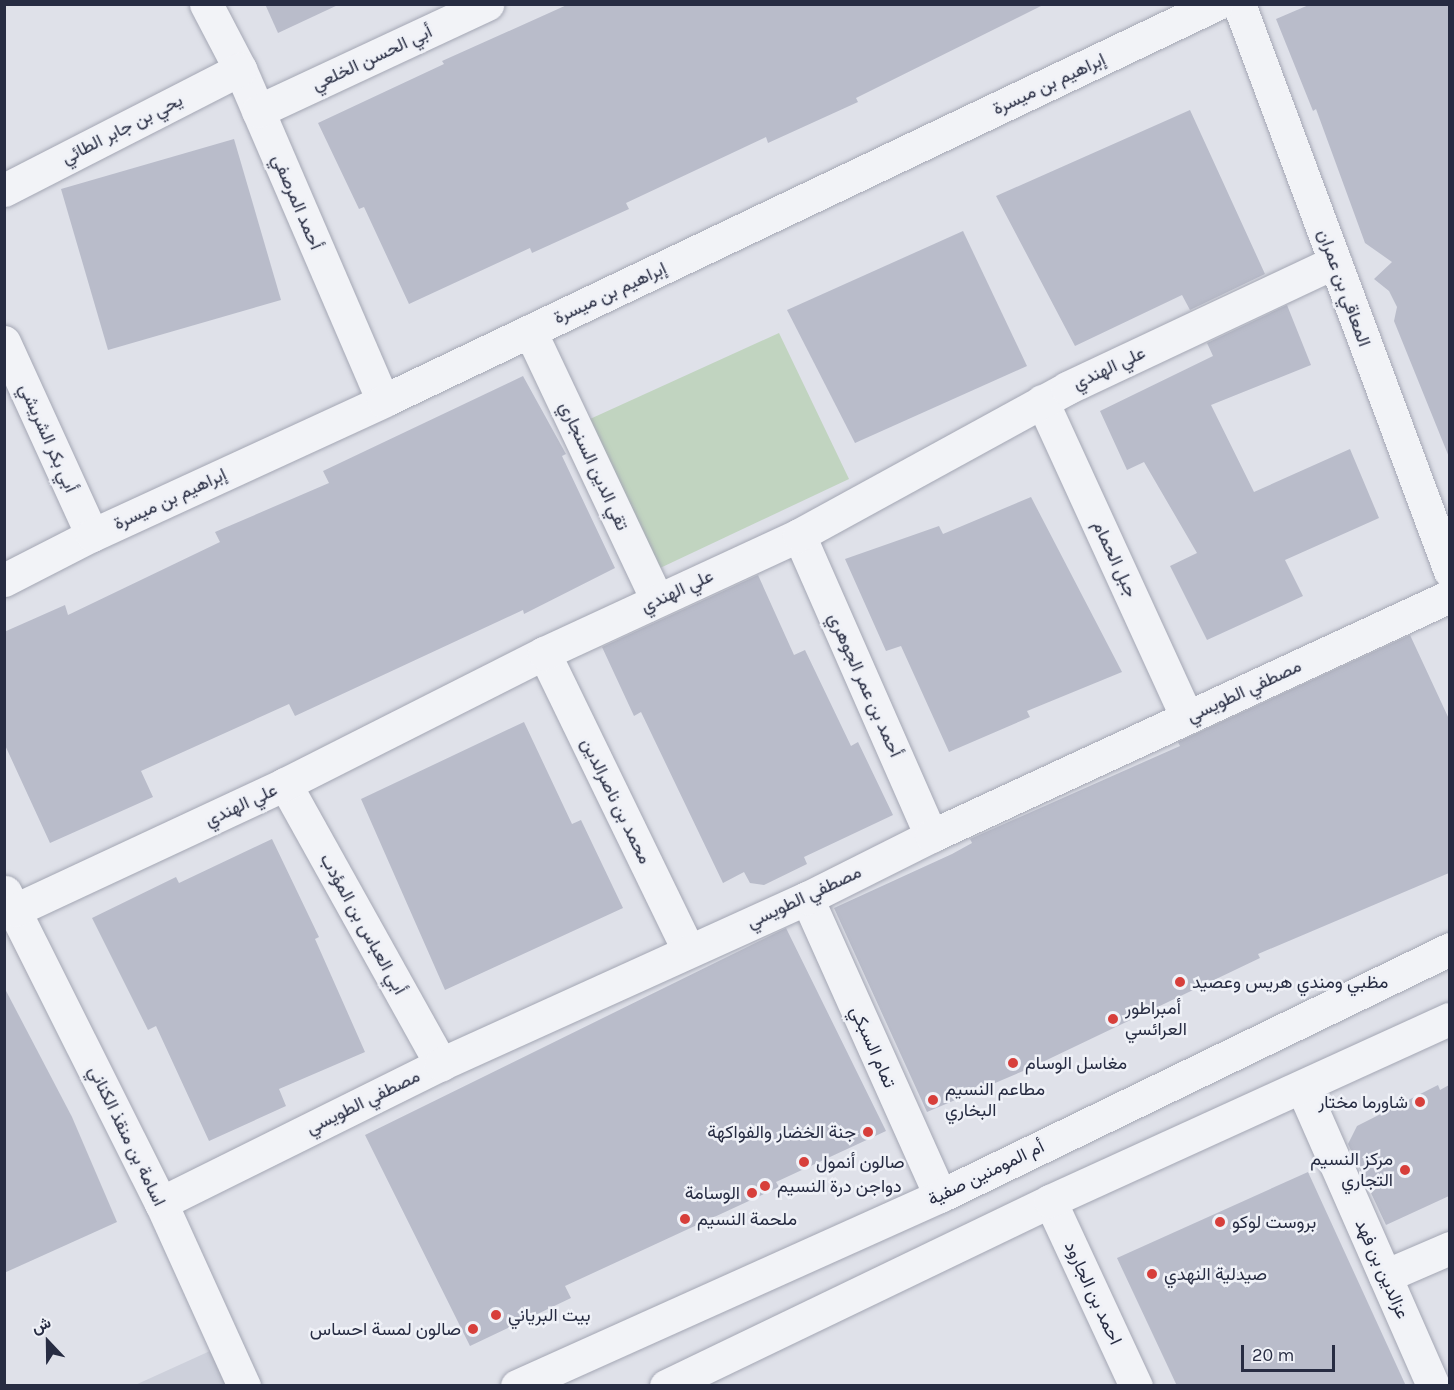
<!DOCTYPE html>
<html>
<head>
<meta charset="utf-8">
<style>
	body { margin:0 }
	#map { position:relative; width:1454px; height:1390px; overflow:hidden; background:#dfe1e9; font-family:Karla,Vazirmatn,sans-serif }
	div>[style] { position:absolute }
	.built>* { inset:0; background:#cdd0db }
	.green>* { inset:0; background:#c1d4c0 }
	.building>* { inset:0; background:#b9bcca }
	.roads { filter:drop-shadow(0 0 2px #a4a7b4) drop-shadow(0 0 2px #a4a7b4) }
	.minor>* { height:33px; margin:-16.5px; padding:0 16.5px; transform-origin:16.5px; border-radius:16.5px; background:#f2f3f7 }
	.dots>* { width:16px; height:16px; translate:-50% -50%; box-sizing:border-box; border:3px solid #eff1f7; border-radius:50% }
	span { translate:-50% -50%; white-space:nowrap; text-align:center; line-height:1.15; -webkit-text-stroke:5px #eff1f7; paint-order:stroke }
	.street-label { font-size:18px; color:#272c42 }
	.poi-label { font-size:18px; color:#272c42 }
	.left { translate:0 -50%; text-align:left }
	.right { translate:-100% -50%; text-align:right }
	.frame { position:absolute; inset:0; border:6px solid #272c42; pointer-events:none }
	.north { position:absolute; left:18px; top:1312px; width:60px; height:60px; -webkit-text-stroke:4px #eff1f7; paint-order:stroke; rotate:338deg; font-size:16px; font-weight:700; line-height:24px; text-align:center; color:#272c42 }
	.north::after { content:''; display:block; margin:auto; width:21px; height:27px; background:#272c42; clip-path:polygon(50% 0,100% 100%,50% 72%,0 100%) }
	.scale { position:absolute; left:1241px; top:1345px; width:94px; height:27px; box-sizing:border-box; border:3px solid #272c42; border-top:0; padding-left:8px; font-size:18px; line-height:21px; white-space:nowrap; color:#272c42; -webkit-text-stroke:4px #eff1f7; paint-order:stroke }
</style>
</head>
<body>
<div id="map">
	<div class="built">
		<div style="clip-path:polygon(210px 1351px,226px 1385px,133px 1386px)"></div>
	</div>
	<div class="green">
		<div style="clip-path:polygon(779px 333px,849px 479px,658px 569px,590px 419px)"></div>
	</div>
	<div class="building">
		<div style="clip-path:polygon(265px 4px,340px 4px,278px 33px)"></div>
		<div style="clip-path:polygon(569px 4px,1045px 4px,856px 98px,858px 102px,768px 143px,766px 137px,626px 203px,629px 209px,532px 253px,530px 248px,409px 304px,364px 207px,359px 209px,318px 123px,444px 64px,442px 61px)"></div>
		<div style="clip-path:polygon(1311px 4px,1449px 4px,1449px 457px,1394px 321px,1397px 307px,1389px 291px,1374px 279px,1392px 262px,1365px 243px,1316px 109px,1313px 111px,1276px 19px)"></div>
		<div style="clip-path:polygon(1190px 110px,1265px 274px,1190px 310px,1182px 295px,1075px 346px,996px 196px)"></div>
		<div style="clip-path:polygon(234px 139px,281px 300px,108px 350px,61px 189px)"></div>
		<div style="clip-path:polygon(963px 231px,1027px 366px,855px 443px,787px 310px)"></div>
		<div style="clip-path:polygon(1287px 305px,1311px 365px,1211px 405px,1254px 492px,1350px 449px,1379px 518px,1285px 560px,1303px 596px,1207px 640px,1170px 566px,1197px 553px,1144px 462px,1127px 470px,1100px 411px,1213px 356px,1207px 343px)"></div>
		<div style="clip-path:polygon(523px 376px,566px 454px,562px 456px,615px 568px,524px 614px,523px 610px,295px 716px,289px 704px,141px 771px,153px 797px,50px 843px,4px 743px,4px 632px,65px 605px,68px 615px,220px 542px,215px 532px,329px 483px,323px 471px)"></div>
		<div style="clip-path:polygon(1031px 497px,1122px 672px,1027px 711px,1030px 717px,949px 752px,901px 646px,886px 651px,845px 559px,939px 526px,943px 534px)"></div>
		<div style="clip-path:polygon(758px 575px,794px 655px,805px 650px,851px 746px,858px 742px,893px 815px,804px 857px,807px 864px,764px 885px,750px 883px,744px 872px,723px 883px,641px 712px,634px 716px,602px 647px)"></div>
		<div style="clip-path:polygon(1410px 635px,1449px 719px,1449px 873px,1258px 954px,1260px 958px,1028px 1069px,927px 1112px,834px 908px,952px 854px,972px 843px,970px 839px,1180px 746px,1178px 742px)"></div>
		<div style="clip-path:polygon(524px 722px,572px 824px,581px 820px,623px 908px,445px 990px,361px 799px)"></div>
		<div style="clip-path:polygon(272px 839px,319px 937px,315px 939px,365px 1052px,279px 1089px,286px 1106px,209px 1141px,156px 1026px,148px 1030px,92px 918px,176px 877px,179px 883px)"></div>
		<div style="clip-path:polygon(786px 928px,886px 1131px,776px 1182px,779px 1187px,565px 1286px,571px 1298px,470px 1346px,365px 1135px)"></div>
		<div style="clip-path:polygon(4px 987px,72px 1117px,117px 1222px,4px 1273px)"></div>
		<div style="clip-path:polygon(1438px 1085px,1440px 1090px,1449px 1085px,1449px 1196px,1386px 1225px,1348px 1144px,1357px 1126px)"></div>
		<div style="clip-path:polygon(1308px 1172px,1406px 1386px,1177px 1386px,1117px 1258px)"></div>
	</div>
	<div class="roads">
		<div class="minor">
			<div style="left:206px;top:4px;width:73px;rotate:62.4deg"></div>
			<div style="left:240px;top:69px;width:361px;rotate:66.7deg"></div>
			<div style="left:1239px;top:4px;width:605px;rotate:69.59deg"></div>
			<div style="left:258px;top:111px;width:253px;rotate:-25deg"></div>
			<div style="left:4px;top:190px;width:265px;rotate:-27.1deg"></div>
			<div style="left:530px;top:331px;width:297px;rotate:64.7deg"></div>
			<div style="left:4px;top:342px;width:212px;rotate:65.5deg"></div>
			<div style="left:1042px;top:401px;width:348px;rotate:65.4deg"></div>
			<div style="left:799px;top:535px;width:329px;rotate:66.3deg"></div>
			<div style="left:4px;top:580px;width:99px;rotate:-27.1deg"></div>
			<div style="left:92px;top:535px;width:320px;rotate:-24.7deg"></div>
			<div style="left:383px;top:401px;width:923px;rotate:-25.48deg"></div>
			<div style="left:544px;top:653px;width:329px;rotate:64.1deg"></div>
			<div style="left:285px;top:784px;width:321px;rotate:60.9deg"></div>
			<div style="left:5px;top:892px;width:348px;rotate:63.4deg"></div>
			<div style="left:161px;top:1203px;width:201px;rotate:65.6deg"></div>
			<div style="left:807px;top:898px;width:326px;rotate:65.9deg"></div>
			<div style="left:15px;top:910px;width:298px;rotate:-25deg"></div>
			<div style="left:285px;top:784px;width:290px;rotate:-26.8deg"></div>
			<div style="left:544px;top:653px;width:281px;rotate:-24.8deg"></div>
			<div style="left:799px;top:535px;width:306px;rotate:-28.7deg"></div>
			<div style="left:1067px;top:388px;width:296px;rotate:-25.2deg"></div>
			<div style="left:1302px;top:1087px;width:326px;rotate:66.3deg"></div>
			<div style="left:1050px;top:1201px;width:204px;rotate:65.1deg"></div>
			<div style="left:161px;top:1203px;width:313px;rotate:-26.4deg"></div>
			<div style="left:441px;top:1064px;width:402px;rotate:-24.4deg"></div>
			<div style="left:807px;top:898px;width:139px;rotate:-26.6deg"></div>
			<div style="left:931px;top:836px;width:572px;rotate:-24.82deg"></div>
			<div style="left:1385px;top:1276px;width:71px;rotate:-23.3deg"></div>
			<div style="left:517px;top:1386px;width:464px;rotate:-24.2deg"></div>
			<div style="left:940px;top:1196px;width:567px;rotate:-25.84deg"></div>
			<div style="left:666px;top:1386px;width:426px;rotate:-25.7deg"></div>
			<div style="left:1050px;top:1201px;width:439px;rotate:-24.5deg"></div>
		</div>
	</div>
	<div class="dots">
		<div style="left:1180px;top:982px;background:#d73f3b"></div>
		<div style="left:1113px;top:1019px;background:#d73f3b"></div>
		<div style="left:1013px;top:1063px;background:#d73f3b"></div>
		<div style="left:933px;top:1100px;background:#d73f3b"></div>
		<div style="left:1420px;top:1102px;background:#d73f3b"></div>
		<div style="left:868px;top:1132px;background:#d73f3b"></div>
		<div style="left:804px;top:1162px;background:#d73f3b"></div>
		<div style="left:1405px;top:1170px;background:#d73f3b"></div>
		<div style="left:765px;top:1186px;background:#d73f3b"></div>
		<div style="left:752px;top:1193px;background:#d73f3b"></div>
		<div style="left:685px;top:1219px;background:#d73f3b"></div>
		<div style="left:1220px;top:1222px;background:#d73f3b"></div>
		<div style="left:1152px;top:1274px;background:#d73f3b"></div>
		<div style="left:496px;top:1315px;background:#d73f3b"></div>
		<div style="left:473px;top:1329px;background:#d73f3b"></div>
	</div>
	<div class="street-label">
		<span style="left:372px;top:58px;rotate:-25deg">أبي الحسن الخلعي</span>
		<span style="left:1049px;top:84px;rotate:-25deg">إبراهيم بن ميسرة</span>
		<span style="left:122px;top:129px;rotate:-27deg">يحي بن جابر الطائي</span>
		<span style="left:297px;top:202px;rotate:67deg">أحمد المرصفي</span>
		<span style="left:1344px;top:288px;rotate:70deg">المعاقي بن عمران</span>
		<span style="left:610px;top:293px;rotate:-25deg">إبراهيم بن ميسرة</span>
		<span style="left:1109px;top:368px;rotate:-25deg">علي الهندي</span>
		<span style="left:48px;top:438px;rotate:66deg">أبي بكر الشريشي</span>
		<span style="left:594px;top:466px;rotate:65deg">تقي الدين السنجاري</span>
		<span style="left:170px;top:499px;rotate:-25deg">إبراهيم بن ميسرة</span>
		<span style="left:1115px;top:559px;rotate:65deg">جبل الحمام</span>
		<span style="left:677px;top:591px;rotate:-25deg">علي الهندي</span>
		<span style="left:865px;top:685px;rotate:66deg">أحمد بن عمر الجوهري</span>
		<span style="left:1244px;top:691px;rotate:-25deg">مصطفي الطويسي</span>
		<span style="left:616px;top:801px;rotate:64deg">محمد بن ناصرالدين</span>
		<span style="left:241px;top:805px;rotate:-25deg">علي الهندي</span>
		<span style="left:804px;top:897px;rotate:-25deg">مصطفي الطويسي</span>
		<span style="left:363px;top:924px;rotate:61deg">أبي العباس بن المؤدب</span>
		<span style="left:873px;top:1047px;rotate:66deg">تمام السبكي</span>
		<span style="left:363px;top:1102px;rotate:-26deg">مصطفي الطويسي</span>
		<span style="left:127px;top:1136px;rotate:64deg">اسامة بن منقذ الكناني</span>
		<span style="left:986px;top:1173px;rotate:-26deg">أم المومنين صفية</span>
		<span style="left:1382px;top:1269px;rotate:66deg">عزالدين بن فهد</span>
		<span style="left:1093px;top:1293px;rotate:65deg">احمد بن الجارود</span>
	</div>
	<div class="poi-label">
		<span class="left" style="left:1192px;top:982px">مظبي ومندي هريس وعصيد</span>
		<span class="left" style="left:1125px;top:1019px">أمبراطور<br>العرائسي</span>
		<span class="left" style="left:1025px;top:1063px">مغاسل الوسام</span>
		<span class="left" style="left:945px;top:1100px">مطاعم النسيم<br>البخاري</span>
		<span class="right" style="left:1408px;top:1102px">شاورما مختار</span>
		<span class="right" style="left:856px;top:1132px">جنة الخضار والفواكهة</span>
		<span class="right" style="left:1393px;top:1170px">مركز النسيم<br>التجاري</span>
		<span class="left" style="left:816px;top:1162px">صالون أنمول</span>
		<span class="left" style="left:777px;top:1186px">دواجن درة النسيم</span>
		<span class="right" style="left:740px;top:1193px">الوسامة</span>
		<span class="left" style="left:697px;top:1219px">ملحمة النسيم</span>
		<span class="left" style="left:1232px;top:1222px">بروست لوكو</span>
		<span class="left" style="left:1164px;top:1274px">صيدلية النهدي</span>
		<span class="left" style="left:508px;top:1315px">بيت البرياني</span>
		<span class="right" style="left:461px;top:1329px">صالون لمسة احساس</span>
	</div>
	<div class="frame"></div>
	<div class="north">ش</div>
	<div class="scale">20 m</div>
</div>
</body>
</html>
